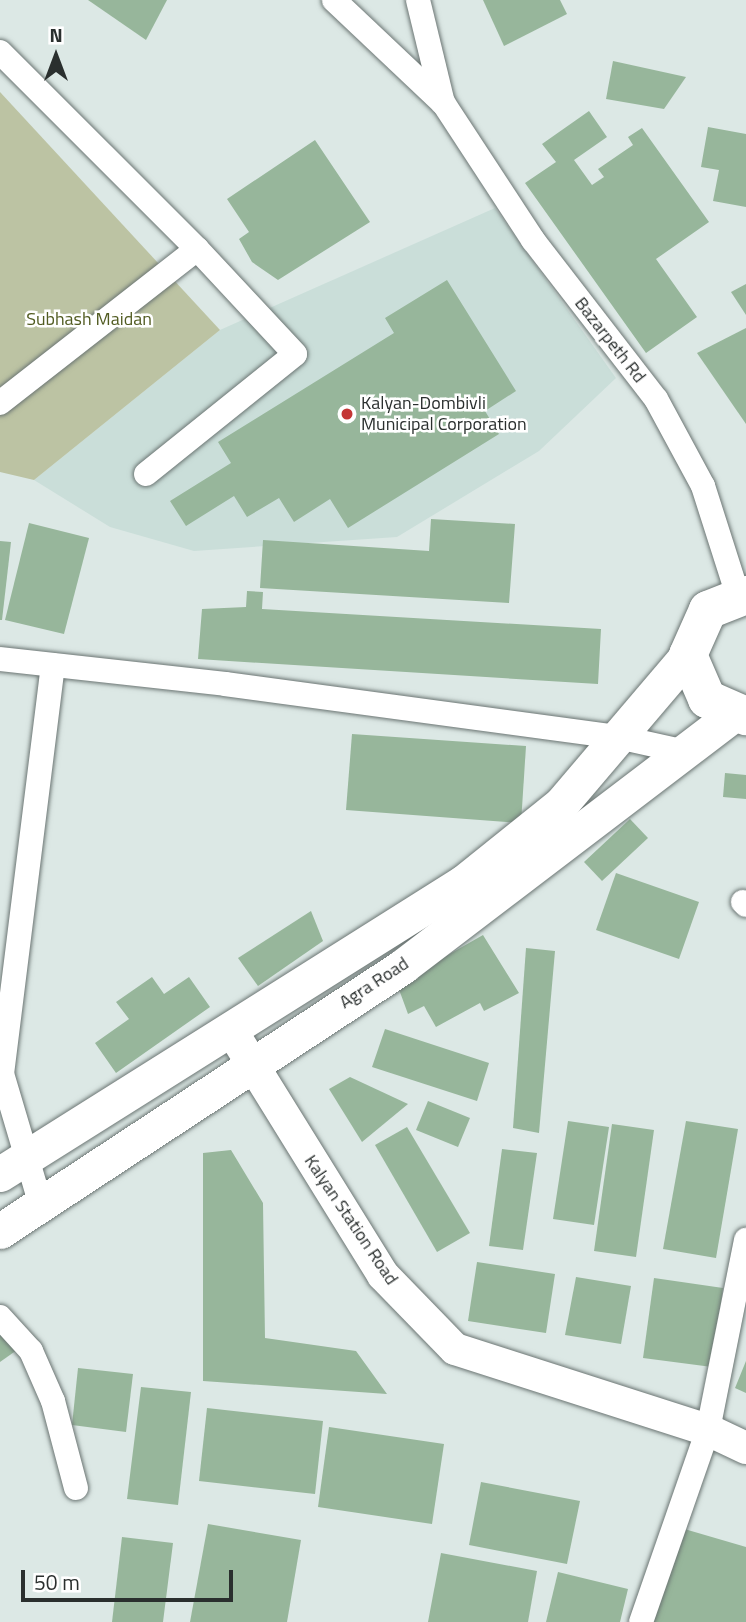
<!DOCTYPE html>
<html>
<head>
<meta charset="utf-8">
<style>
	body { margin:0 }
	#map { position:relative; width:746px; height:1622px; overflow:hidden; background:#dce8e5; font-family:"Titillium Web",sans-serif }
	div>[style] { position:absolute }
	.built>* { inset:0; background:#caded9 }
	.green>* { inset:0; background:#bcc3a3 }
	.building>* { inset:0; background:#97b69b }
	.roads { filter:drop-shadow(0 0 2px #6b7573) drop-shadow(0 0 2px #6b7573) }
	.minor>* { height:24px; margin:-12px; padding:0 12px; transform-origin:12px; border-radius:12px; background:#fff }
	.tertiary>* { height:32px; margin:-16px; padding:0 16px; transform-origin:16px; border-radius:16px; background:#fff }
	.secondary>* { height:35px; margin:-17.5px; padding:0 17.5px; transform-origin:17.5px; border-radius:17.5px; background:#fff }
	.primary>* { height:38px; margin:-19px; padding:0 19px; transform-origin:19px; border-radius:19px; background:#fff }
	.dots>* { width:19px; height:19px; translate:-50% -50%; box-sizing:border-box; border:4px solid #fff; border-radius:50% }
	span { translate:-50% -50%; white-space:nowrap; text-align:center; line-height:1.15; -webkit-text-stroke:5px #fff; paint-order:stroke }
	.park-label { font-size:18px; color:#515b21 }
	.street-label { font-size:18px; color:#2a2f2e }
	.poi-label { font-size:18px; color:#2a2f2e }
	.left { translate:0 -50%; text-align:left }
	.north { position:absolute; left:21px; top:21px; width:70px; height:70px; -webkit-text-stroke:5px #fff; paint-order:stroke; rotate:0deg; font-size:19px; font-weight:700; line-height:28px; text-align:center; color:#2a2f2e }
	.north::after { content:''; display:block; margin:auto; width:24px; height:32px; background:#2a2f2e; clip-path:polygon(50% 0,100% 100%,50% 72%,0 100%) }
	.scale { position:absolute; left:21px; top:1570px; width:212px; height:32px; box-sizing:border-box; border:4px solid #2a2f2e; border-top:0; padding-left:9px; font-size:21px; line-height:24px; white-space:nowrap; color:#2a2f2e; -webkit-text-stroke:5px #fff; paint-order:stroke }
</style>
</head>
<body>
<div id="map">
	<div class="built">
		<div style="clip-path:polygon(495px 208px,616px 378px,539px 451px,397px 537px,194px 551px,110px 527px,34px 480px,220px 330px)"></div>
	</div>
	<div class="green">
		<div style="clip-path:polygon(0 92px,220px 330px,34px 480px,0 472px)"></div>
	</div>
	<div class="building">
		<div style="clip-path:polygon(88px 0,167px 0,146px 40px)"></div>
		<div style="clip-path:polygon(483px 0,560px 0,567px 14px,504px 46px)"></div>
		<div style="clip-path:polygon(613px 61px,686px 77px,664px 109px,606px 99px)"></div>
		<div style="clip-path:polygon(589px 111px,607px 137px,574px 160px,592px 185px,604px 177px,598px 169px,633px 145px,628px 137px,642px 128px,709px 222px,656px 259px,697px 317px,646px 353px,525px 183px,556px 162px,542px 144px)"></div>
		<div style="clip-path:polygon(708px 127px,746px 134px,746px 207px,713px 201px,719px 170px,701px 167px)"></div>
		<div style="clip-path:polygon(315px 140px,370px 222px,278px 280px,252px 262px,239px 239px,249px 232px,227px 199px)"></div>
		<div style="clip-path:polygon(447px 280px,516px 391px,485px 411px,499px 434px,348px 528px,330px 499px,294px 522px,279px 498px,247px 517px,234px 496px,186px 526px,170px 501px,231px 463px,218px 442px,394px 333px,385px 318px)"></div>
		<div style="clip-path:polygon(746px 284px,746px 315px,731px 292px)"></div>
		<div style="clip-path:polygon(746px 328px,746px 424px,697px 353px)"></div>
		<div style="clip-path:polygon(431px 519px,515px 524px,509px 603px,260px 588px,263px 540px,429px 551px)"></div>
		<div style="clip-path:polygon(29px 523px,89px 538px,64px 634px,5px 620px)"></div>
		<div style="clip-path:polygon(0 541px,11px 542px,2px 620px,0 620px)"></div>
		<div style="clip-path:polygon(247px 591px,263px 592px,262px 609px,601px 629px,598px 684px,198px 659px,202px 609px,246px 607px)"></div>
		<div style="clip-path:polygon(352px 734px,526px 746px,521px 823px,346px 810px)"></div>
		<div style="clip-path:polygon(725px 773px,746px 775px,746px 799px,723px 797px)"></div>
		<div style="clip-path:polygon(630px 819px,648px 838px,602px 881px,584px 862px)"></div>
		<div style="clip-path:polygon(616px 873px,699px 902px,679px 959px,596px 930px)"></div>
		<div style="clip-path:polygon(311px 911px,323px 941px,258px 986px,238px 958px)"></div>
		<div style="clip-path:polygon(483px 935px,519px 993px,484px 1011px,480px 1003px,436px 1027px,424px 1006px,408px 1014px,397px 984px)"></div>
		<div style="clip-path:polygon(526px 948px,555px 951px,539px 1133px,513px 1128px)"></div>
		<div style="clip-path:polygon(152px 977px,164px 994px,189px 977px,210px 1007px,116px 1073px,95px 1043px,129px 1019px,116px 1002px)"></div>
		<div style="clip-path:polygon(385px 1029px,489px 1063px,477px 1101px,372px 1067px)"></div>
		<div style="clip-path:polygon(350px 1077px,408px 1104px,362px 1142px,329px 1089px)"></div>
		<div style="clip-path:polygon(428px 1101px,470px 1118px,458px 1147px,416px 1130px)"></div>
		<div style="clip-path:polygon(568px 1121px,609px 1127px,594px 1225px,553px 1219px)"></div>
		<div style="clip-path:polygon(686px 1121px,738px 1129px,716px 1258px,663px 1249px)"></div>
		<div style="clip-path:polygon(612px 1124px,654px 1130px,636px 1257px,594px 1251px)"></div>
		<div style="clip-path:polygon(407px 1127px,470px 1233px,437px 1252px,375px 1145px)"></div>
		<div style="clip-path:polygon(502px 1149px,537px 1153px,523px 1250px,489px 1246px)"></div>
		<div style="clip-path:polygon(231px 1150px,263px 1203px,265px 1338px,356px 1351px,387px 1394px,203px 1381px,203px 1153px)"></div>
		<div style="clip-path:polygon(477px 1262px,555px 1274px,546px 1333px,468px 1321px)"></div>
		<div style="clip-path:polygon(576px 1277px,631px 1286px,621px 1344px,565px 1335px)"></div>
		<div style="clip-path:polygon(654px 1278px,723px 1288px,712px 1367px,643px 1358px)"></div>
		<div style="clip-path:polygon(0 1326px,17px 1350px,0 1362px)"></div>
		<div style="clip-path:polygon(746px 1361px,746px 1393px,735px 1388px)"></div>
		<div style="clip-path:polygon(78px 1368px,133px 1374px,126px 1432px,72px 1425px)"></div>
		<div style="clip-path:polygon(141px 1387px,191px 1392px,178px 1505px,127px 1499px)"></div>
		<div style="clip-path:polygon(207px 1408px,323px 1421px,315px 1494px,199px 1481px)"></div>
		<div style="clip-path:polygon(329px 1427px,444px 1444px,432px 1524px,318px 1507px)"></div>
		<div style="clip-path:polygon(481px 1482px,580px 1501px,567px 1564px,469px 1545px)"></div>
		<div style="clip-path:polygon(208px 1524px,301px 1540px,287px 1622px,190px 1622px)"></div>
		<div style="clip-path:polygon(681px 1528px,746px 1547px,746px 1622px,653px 1622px)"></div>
		<div style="clip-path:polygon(122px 1537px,173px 1543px,163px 1622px,112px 1622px)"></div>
		<div style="clip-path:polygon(441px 1553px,537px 1571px,528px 1622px,428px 1622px)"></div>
		<div style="clip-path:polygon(558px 1572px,628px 1589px,620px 1622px,546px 1622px)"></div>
	</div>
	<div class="roads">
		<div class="minor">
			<div style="left:334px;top:0;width:151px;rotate:43.4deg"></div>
			<div style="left:444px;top:104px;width:163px;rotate:56.8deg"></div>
			<div style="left:533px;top:240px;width:201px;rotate:52.3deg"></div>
			<div style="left:656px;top:399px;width:99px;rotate:61.6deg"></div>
			<div style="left:703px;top:486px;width:115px;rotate:72.3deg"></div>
			<div style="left:418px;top:0;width:106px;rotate:76.4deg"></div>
			<div style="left:0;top:52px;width:279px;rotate:45deg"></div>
			<div style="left:197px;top:249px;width:250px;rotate:142deg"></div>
			<div style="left:146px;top:474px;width:191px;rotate:-38.8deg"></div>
			<div style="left:295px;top:354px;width:144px;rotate:-133deg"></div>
			<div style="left:0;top:659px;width:226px;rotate:6.3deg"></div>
			<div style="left:225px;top:684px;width:397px;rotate:7.7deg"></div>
			<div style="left:618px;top:737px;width:74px;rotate:12.5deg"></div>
			<div style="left:743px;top:902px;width:4px;rotate:45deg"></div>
			<div style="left:40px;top:1202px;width:134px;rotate:-106.5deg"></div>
			<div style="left:2px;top:1074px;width:412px;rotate:-82.9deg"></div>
			<div style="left:0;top:1317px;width:46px;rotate:47.6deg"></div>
			<div style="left:31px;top:1351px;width:55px;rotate:66.3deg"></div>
			<div style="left:53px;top:1401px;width:90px;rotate:75.2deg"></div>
			<div style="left:641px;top:1622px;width:203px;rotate:-70.8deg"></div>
			<div style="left:708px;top:1430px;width:194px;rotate:-78.7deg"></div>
		</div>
		<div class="tertiary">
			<div style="left:233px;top:1033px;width:285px;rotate:58.2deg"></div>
			<div style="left:383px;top:1275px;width:103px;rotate:45.8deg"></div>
			<div style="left:455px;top:1349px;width:266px;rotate:17.8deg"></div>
			<div style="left:708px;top:1430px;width:42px;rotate:25.3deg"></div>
		</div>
		<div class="secondary">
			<div style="left:0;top:1174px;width:548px;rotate:-32.18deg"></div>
			<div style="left:464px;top:882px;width:124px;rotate:-38.8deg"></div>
			<div style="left:561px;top:804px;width:196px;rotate:-49.6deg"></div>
			<div style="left:0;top:1231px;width:482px;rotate:-33.3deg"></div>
			<div style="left:403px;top:966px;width:416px;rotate:-37.3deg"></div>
		</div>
		<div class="primary">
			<div style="left:746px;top:595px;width:41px;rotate:158.5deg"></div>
			<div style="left:708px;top:610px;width:49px;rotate:114deg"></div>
			<div style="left:688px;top:655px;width:48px;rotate:66.6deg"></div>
			<div style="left:707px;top:699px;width:43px;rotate:23.6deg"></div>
		</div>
	</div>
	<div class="dots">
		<div style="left:347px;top:414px;background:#c43635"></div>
	</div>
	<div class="park-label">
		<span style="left:89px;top:319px">Subhash Maidan</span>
	</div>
	<div class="street-label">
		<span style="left:610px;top:340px;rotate:52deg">Bazarpeth Rd</span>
		<span style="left:374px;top:983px;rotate:-33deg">Agra Road</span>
		<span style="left:351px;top:1220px;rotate:56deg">Kalyan Station Road</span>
	</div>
	<div class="poi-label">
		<span class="left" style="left:361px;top:414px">Kalyan-Dombivli<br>Municipal Corporation</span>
	</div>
	<div class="north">N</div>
	<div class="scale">50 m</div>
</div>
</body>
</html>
